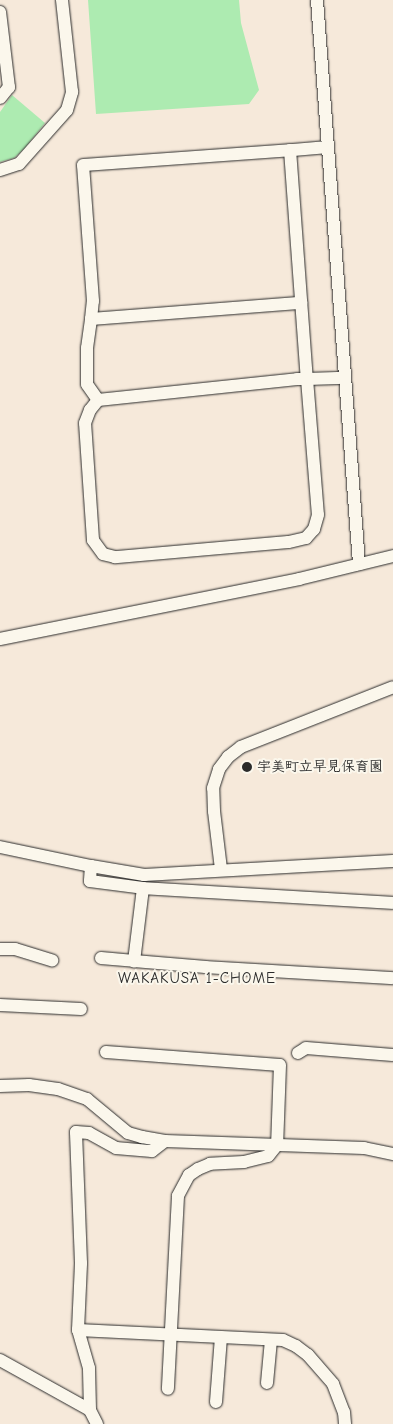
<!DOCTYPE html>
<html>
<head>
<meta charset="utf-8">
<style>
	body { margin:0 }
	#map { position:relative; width:393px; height:1424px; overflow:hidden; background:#f6e9da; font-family:"Comic Neue","Klee One",sans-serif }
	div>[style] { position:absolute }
	.green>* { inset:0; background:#adebb1 }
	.roads { filter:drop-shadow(0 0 1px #2b2b2b) drop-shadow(0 0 1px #2b2b2b) }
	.minor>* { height:12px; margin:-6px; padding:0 6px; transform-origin:6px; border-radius:6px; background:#fbf7ec }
	.dots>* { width:14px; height:14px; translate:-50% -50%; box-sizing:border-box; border:2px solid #fbf7ec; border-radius:50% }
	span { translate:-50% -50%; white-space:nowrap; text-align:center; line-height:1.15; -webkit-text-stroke:4px #fbf7ec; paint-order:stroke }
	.poi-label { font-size:14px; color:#2b2b2b; font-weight:700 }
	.left { translate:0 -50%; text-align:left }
	.neighbourhood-label { font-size:15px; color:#2b2b2b; letter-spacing:1px }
</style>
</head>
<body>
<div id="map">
	<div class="green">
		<div style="clip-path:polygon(88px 0,239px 0,241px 23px,259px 90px,249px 104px,96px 114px)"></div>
		<div style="clip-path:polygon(12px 95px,45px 123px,24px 149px,14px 158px,0 162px,0 112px)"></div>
	</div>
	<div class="roads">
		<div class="minor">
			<div style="left:317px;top:0;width:566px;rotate:85.74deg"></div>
			<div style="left:0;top:12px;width:76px;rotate:83.2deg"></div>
			<div style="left:9px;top:87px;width:14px;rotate:129deg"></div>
			<div style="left:328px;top:147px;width:38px;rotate:175deg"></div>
			<div style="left:290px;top:150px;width:230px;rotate:85.8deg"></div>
			<div style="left:307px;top:379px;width:38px;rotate:-2deg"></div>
			<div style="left:0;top:170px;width:20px;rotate:-18deg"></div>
			<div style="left:19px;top:164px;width:72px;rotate:-48.4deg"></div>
			<div style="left:67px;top:110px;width:19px;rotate:-74deg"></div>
			<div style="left:72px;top:92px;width:93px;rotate:-96.2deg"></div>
			<div style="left:91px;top:319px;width:18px;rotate:-84deg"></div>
			<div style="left:93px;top:301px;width:136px;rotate:-94.2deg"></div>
			<div style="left:83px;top:165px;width:208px;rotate:-4.1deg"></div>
			<div style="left:297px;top:379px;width:10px"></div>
			<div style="left:307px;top:379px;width:136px;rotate:85.4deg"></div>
			<div style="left:318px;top:515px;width:15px;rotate:106deg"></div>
			<div style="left:314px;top:529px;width:12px;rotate:132deg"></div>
			<div style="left:306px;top:538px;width:18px;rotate:167deg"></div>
			<div style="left:288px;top:542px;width:174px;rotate:175deg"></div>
			<div style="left:115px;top:557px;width:12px;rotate:-166deg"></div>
			<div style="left:103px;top:554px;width:17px;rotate:-126deg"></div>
			<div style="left:93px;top:540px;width:117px;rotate:-93.9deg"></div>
			<div style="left:85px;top:423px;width:14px;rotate:-69deg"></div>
			<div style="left:90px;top:410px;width:13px;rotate:-51deg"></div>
			<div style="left:98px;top:400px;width:200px;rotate:-6deg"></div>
			<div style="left:98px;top:400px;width:19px;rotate:-125deg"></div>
			<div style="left:87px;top:384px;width:36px;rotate:-90deg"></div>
			<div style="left:87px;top:348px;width:29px;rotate:-82deg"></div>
			<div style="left:91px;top:319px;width:211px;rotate:-4.4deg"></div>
			<div style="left:0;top:639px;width:305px;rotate:-11.3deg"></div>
			<div style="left:299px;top:579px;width:97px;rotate:-13.7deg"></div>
			<div style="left:0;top:847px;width:93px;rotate:11.8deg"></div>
			<div style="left:91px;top:866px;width:54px;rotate:9.6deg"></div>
			<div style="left:144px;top:875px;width:249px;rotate:-3.2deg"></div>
			<div style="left:91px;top:866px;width:15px;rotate:94deg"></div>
			<div style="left:90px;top:881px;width:53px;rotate:7.5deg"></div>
			<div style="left:143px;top:888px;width:74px;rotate:97deg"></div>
			<div style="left:134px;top:961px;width:72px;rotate:4.8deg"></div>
			<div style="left:206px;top:967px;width:187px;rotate:3.4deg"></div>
			<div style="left:221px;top:869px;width:58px;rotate:-96.9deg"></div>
			<div style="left:214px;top:811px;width:23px;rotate:-92deg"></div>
			<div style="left:213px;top:788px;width:20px;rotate:-72deg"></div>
			<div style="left:219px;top:769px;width:15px;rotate:-53deg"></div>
			<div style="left:228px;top:757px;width:16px;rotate:-38deg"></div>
			<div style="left:241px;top:747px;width:163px;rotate:-21.5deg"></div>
			<div style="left:143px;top:888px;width:250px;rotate:3.4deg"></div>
			<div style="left:0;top:949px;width:15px"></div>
			<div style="left:15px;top:949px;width:39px;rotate:17deg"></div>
			<div style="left:101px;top:958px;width:33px;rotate:5deg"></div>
			<div style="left:0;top:1005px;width:81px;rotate:2.8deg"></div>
			<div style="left:106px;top:1052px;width:174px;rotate:4.3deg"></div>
			<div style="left:280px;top:1065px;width:80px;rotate:92.1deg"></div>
			<div style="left:277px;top:1145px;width:14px;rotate:129deg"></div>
			<div style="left:268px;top:1156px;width:25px;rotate:166deg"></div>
			<div style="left:244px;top:1162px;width:34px;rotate:177deg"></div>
			<div style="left:210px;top:1164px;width:13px;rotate:157deg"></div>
			<div style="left:198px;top:1169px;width:11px;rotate:146deg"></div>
			<div style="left:189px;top:1175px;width:24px;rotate:118deg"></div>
			<div style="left:178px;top:1196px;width:193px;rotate:93deg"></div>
			<div style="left:298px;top:1053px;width:9px;rotate:-32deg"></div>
			<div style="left:306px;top:1048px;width:87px;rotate:4.6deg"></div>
			<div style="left:0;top:1086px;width:29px;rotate:-2deg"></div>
			<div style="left:29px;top:1085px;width:29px;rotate:8deg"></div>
			<div style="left:58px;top:1089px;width:31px;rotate:19deg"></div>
			<div style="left:87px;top:1099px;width:53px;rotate:39.7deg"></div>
			<div style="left:128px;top:1133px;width:15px;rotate:16deg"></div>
			<div style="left:142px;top:1137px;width:23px;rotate:10deg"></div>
			<div style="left:165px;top:1141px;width:199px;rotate:2deg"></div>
			<div style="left:364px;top:1148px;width:30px;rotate:12deg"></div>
			<div style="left:78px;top:1330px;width:205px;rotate:2.8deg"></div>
			<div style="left:283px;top:1340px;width:14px;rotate:25deg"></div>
			<div style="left:296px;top:1346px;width:15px;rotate:37deg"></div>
			<div style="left:308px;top:1355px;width:38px;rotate:49deg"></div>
			<div style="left:333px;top:1384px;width:30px;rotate:69deg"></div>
			<div style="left:344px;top:1412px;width:12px;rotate:85deg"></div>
			<div style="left:0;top:1360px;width:103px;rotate:29.1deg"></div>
			<div style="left:267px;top:1383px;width:43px;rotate:-84.7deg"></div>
			<div style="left:216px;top:1402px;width:65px;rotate:-85.6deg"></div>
			<div style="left:97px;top:1424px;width:16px;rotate:-117deg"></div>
			<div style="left:90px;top:1410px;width:42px;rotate:-91.4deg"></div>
			<div style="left:89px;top:1368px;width:40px;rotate:-106deg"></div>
			<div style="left:78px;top:1330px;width:67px;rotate:-87.4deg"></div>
			<div style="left:81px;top:1263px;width:131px;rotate:-92.2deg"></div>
			<div style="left:76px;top:1132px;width:13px;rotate:4deg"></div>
			<div style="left:89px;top:1133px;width:31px;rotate:29deg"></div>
			<div style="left:116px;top:1148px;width:36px;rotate:5deg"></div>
			<div style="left:152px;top:1151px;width:16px;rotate:-38deg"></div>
		</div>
	</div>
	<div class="dots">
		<div style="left:247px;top:767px;background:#2b2b2b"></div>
	</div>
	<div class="poi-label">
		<span class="left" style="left:257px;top:767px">宇美町立早見保育園</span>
	</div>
	<div class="neighbourhood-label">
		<span style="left:197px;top:979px">WAKAKUSA 1-CHOME</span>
	</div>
</div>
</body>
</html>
